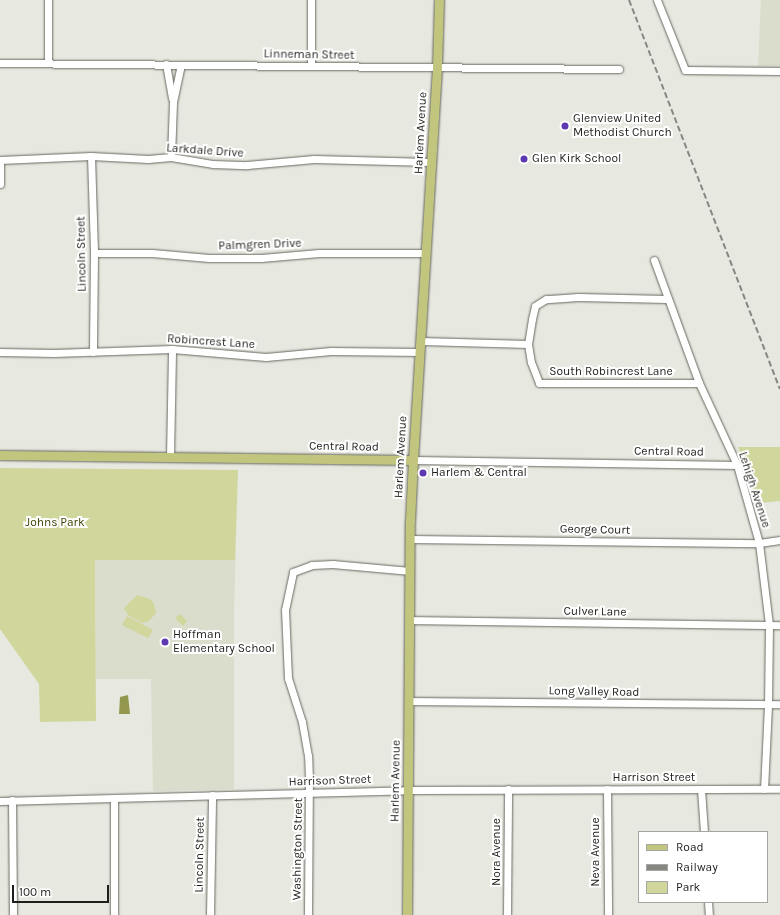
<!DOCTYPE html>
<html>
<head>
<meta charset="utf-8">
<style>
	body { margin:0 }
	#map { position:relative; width:780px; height:915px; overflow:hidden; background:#e7e8df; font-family:Karla,sans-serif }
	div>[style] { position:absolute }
	.built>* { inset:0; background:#dadccc }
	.green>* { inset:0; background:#d1d69d }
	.water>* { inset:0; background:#93974d }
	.roads { filter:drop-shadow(0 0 1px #676860) drop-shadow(0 0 1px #676860) }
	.minor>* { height:7px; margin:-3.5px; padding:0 3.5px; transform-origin:3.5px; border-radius:3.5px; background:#fff }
	.major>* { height:9px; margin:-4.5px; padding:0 4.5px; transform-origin:4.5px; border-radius:4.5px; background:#c2c57e }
	.rail>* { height:2px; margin-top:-1px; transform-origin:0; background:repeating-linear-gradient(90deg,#878781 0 6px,transparent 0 9px) }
	.dots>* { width:11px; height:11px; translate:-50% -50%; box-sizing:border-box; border:2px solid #fff; border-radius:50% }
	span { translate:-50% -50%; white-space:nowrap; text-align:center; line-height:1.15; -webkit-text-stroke:4px #fff; paint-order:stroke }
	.street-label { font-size:12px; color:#1e1e1b }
	.poi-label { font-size:12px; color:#1e1e1b }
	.left { translate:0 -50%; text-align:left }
	.park-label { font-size:12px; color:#3f4104 }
	.legend { position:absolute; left:638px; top:831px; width:130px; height:72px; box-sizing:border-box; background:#fff; border:1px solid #a5a5a4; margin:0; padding:5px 7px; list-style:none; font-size:12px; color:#1e1e1b }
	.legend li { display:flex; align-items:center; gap:8px; height:20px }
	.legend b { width:20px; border:1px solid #a5a5a4 }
	.scale { position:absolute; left:12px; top:885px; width:97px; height:18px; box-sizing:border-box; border:2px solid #1e1e1b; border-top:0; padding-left:5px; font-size:12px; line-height:14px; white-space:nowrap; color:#1e1e1b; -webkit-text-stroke:3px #fff; paint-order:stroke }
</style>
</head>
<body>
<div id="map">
	<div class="built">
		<div style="clip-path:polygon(761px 0,780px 0,780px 66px,758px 66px)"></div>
		<div style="clip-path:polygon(238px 470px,234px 611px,234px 789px,153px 791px,151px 679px,96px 679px,95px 560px,235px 560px)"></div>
	</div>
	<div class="green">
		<div style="clip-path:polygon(738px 447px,780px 447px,780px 501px,758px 503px)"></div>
		<div style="clip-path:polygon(0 468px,238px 470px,235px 560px,95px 560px,96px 721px,40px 722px,39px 684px,0 629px)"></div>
		<div style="clip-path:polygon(137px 595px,150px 599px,154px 604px,156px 613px,149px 621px,142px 623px,128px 615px,124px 608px)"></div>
		<div style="clip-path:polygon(180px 614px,187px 621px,183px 626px,175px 618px)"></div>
		<div style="clip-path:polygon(127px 616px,153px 630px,148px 638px,122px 625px)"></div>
	</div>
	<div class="water">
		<div style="clip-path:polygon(128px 695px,130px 714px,119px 714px,120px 697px)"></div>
	</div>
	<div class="roads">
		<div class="minor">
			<div style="left:657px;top:0;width:75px;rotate:68.2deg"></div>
			<div style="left:685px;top:70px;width:95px;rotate:0.6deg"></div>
			<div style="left:0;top:63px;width:619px;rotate:0.56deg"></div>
			<div style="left:48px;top:63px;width:63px;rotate:-90deg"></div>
			<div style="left:166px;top:64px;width:35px;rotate:80deg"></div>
			<div style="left:311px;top:66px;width:66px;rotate:-90deg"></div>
			<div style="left:91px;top:156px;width:97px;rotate:88.2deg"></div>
			<div style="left:94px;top:253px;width:99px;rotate:90.6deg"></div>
			<div style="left:171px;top:157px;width:55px;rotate:-87.9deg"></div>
			<div style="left:173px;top:102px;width:38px;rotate:-78deg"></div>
			<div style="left:0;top:160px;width:91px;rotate:-2.5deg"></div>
			<div style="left:91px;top:156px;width:57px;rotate:3deg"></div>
			<div style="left:148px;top:159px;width:23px;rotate:-5deg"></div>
			<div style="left:171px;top:157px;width:43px;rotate:9.5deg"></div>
			<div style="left:213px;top:164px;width:34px;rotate:2deg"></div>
			<div style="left:247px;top:165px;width:67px;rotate:-5.1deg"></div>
			<div style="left:314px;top:159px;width:117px;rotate:1.5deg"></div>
			<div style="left:0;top:184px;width:24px;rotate:-90deg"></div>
			<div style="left:94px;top:253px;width:58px"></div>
			<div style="left:152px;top:253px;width:57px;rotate:5deg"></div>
			<div style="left:209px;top:258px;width:52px"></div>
			<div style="left:261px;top:258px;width:58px;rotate:-4.9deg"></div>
			<div style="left:319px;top:253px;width:107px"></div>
			<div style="left:654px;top:260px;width:131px;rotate:69.9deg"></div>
			<div style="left:699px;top:383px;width:90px;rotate:65.1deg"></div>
			<div style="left:737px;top:465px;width:81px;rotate:74.2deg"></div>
			<div style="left:759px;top:543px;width:83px;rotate:83deg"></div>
			<div style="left:769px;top:625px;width:80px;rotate:90.7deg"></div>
			<div style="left:768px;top:705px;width:84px;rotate:92.7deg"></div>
			<div style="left:667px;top:299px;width:89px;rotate:-178.7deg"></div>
			<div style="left:578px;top:297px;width:32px;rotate:176deg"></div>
			<div style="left:546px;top:299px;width:13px;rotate:148deg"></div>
			<div style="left:535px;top:306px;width:13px;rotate:103deg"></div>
			<div style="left:532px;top:319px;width:25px;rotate:99deg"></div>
			<div style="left:528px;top:344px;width:18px;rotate:81deg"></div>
			<div style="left:531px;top:362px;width:22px;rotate:69deg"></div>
			<div style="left:539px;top:383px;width:160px"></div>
			<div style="left:421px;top:341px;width:107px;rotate:1.6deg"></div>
			<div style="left:0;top:352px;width:54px;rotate:1.1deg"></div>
			<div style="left:54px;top:353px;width:118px;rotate:-1.9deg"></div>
			<div style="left:172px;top:349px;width:94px;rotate:4.9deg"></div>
			<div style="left:266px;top:357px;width:65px;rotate:-5.3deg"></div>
			<div style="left:331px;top:351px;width:89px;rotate:0.6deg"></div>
			<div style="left:170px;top:457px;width:108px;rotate:-88.9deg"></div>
			<div style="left:413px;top:460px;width:324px;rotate:0.9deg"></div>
			<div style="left:410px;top:539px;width:349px;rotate:0.7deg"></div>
			<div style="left:759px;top:543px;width:21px;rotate:-8deg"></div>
			<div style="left:409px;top:620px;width:371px;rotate:0.8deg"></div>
			<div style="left:409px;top:701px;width:371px;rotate:0.5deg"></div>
			<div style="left:607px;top:789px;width:126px;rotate:89.5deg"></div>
			<div style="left:701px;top:789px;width:43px;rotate:86deg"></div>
			<div style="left:114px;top:798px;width:117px;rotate:90deg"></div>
			<div style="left:12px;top:800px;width:115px;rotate:89.5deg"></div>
			<div style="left:0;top:801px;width:408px;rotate:-1.5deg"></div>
			<div style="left:408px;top:790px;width:372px;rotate:-0.2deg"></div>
			<div style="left:708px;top:902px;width:13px;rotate:86deg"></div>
			<div style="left:210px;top:915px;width:120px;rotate:-89deg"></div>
			<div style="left:308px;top:915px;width:135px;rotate:-89.6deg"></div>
			<div style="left:309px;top:780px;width:24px;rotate:-92deg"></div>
			<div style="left:308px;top:756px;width:35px;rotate:-100deg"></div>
			<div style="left:302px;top:722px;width:46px;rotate:-107.7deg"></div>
			<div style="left:288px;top:678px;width:68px;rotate:-92.5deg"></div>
			<div style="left:285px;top:610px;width:39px;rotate:-78deg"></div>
			<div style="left:293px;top:572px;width:20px;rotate:-20deg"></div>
			<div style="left:312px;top:565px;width:21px;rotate:-3deg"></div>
			<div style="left:333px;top:564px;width:77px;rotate:5.2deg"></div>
			<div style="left:507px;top:915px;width:126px;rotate:-89.5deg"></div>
		</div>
		<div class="major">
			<div style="left:0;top:455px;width:413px;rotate:0.7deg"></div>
			<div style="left:407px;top:915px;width:394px;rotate:-89.6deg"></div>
			<div style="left:410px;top:521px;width:61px;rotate:-87.2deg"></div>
			<div style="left:413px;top:460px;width:394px;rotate:-86.5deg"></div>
			<div style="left:437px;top:67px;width:67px;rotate:-88.3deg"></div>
		</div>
	</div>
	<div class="rail">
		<div style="left:629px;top:0;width:417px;rotate:68.8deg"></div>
	</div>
	<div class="dots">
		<div style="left:565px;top:126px;background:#5d39b1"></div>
		<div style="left:524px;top:159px;background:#5d39b1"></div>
		<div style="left:423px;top:473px;background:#5d39b1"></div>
		<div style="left:165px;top:642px;background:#5d39b1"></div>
	</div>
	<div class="street-label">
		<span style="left:309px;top:55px;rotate:1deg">Linneman Street</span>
		<span style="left:421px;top:133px;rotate:-87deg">Harlem Avenue</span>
		<span style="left:205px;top:151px;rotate:4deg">Larkdale Drive</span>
		<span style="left:260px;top:245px;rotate:-2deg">Palmgren Drive</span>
		<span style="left:82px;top:254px;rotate:-91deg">Lincoln Street</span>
		<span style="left:211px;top:342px;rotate:4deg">Robincrest Lane</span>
		<span style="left:611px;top:372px">South Robincrest Lane</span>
		<span style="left:344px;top:447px;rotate:1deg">Central Road</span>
		<span style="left:669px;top:452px;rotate:1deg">Central Road</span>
		<span style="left:401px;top:457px;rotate:-87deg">Harlem Avenue</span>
		<span style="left:754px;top:490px;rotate:72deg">Lehigh Avenue</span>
		<span style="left:595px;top:530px;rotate:1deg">George Court</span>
		<span style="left:595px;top:612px;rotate:1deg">Culver Lane</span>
		<span style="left:594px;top:692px;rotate:1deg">Long Valley Road</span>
		<span style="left:654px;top:778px">Harrison Street</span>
		<span style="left:330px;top:781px;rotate:-2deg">Harrison Street</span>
		<span style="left:396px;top:781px;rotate:-89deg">Harlem Avenue</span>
		<span style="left:298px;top:849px;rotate:-89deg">Washington Street</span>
		<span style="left:497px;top:852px;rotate:-90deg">Nora Avenue</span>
		<span style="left:596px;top:852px;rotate:-90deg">Neva Avenue</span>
		<span style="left:200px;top:855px;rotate:-89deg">Lincoln Street</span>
	</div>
	<div class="poi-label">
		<span class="left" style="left:573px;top:126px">Glenview United<br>Methodist Church</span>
		<span class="left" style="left:532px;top:159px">Glen Kirk School</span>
		<span class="left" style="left:431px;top:473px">Harlem &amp; Central</span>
		<span class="left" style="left:173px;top:642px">Hoffman<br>Elementary School</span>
	</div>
	<div class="park-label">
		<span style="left:55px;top:523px">Johns Park</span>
	</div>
	<ul class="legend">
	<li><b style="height:5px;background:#c2c57e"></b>Road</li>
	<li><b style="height:5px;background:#878781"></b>Railway</li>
	<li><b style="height:11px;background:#d1d69d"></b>Park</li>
	</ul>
	<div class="scale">100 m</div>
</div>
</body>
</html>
